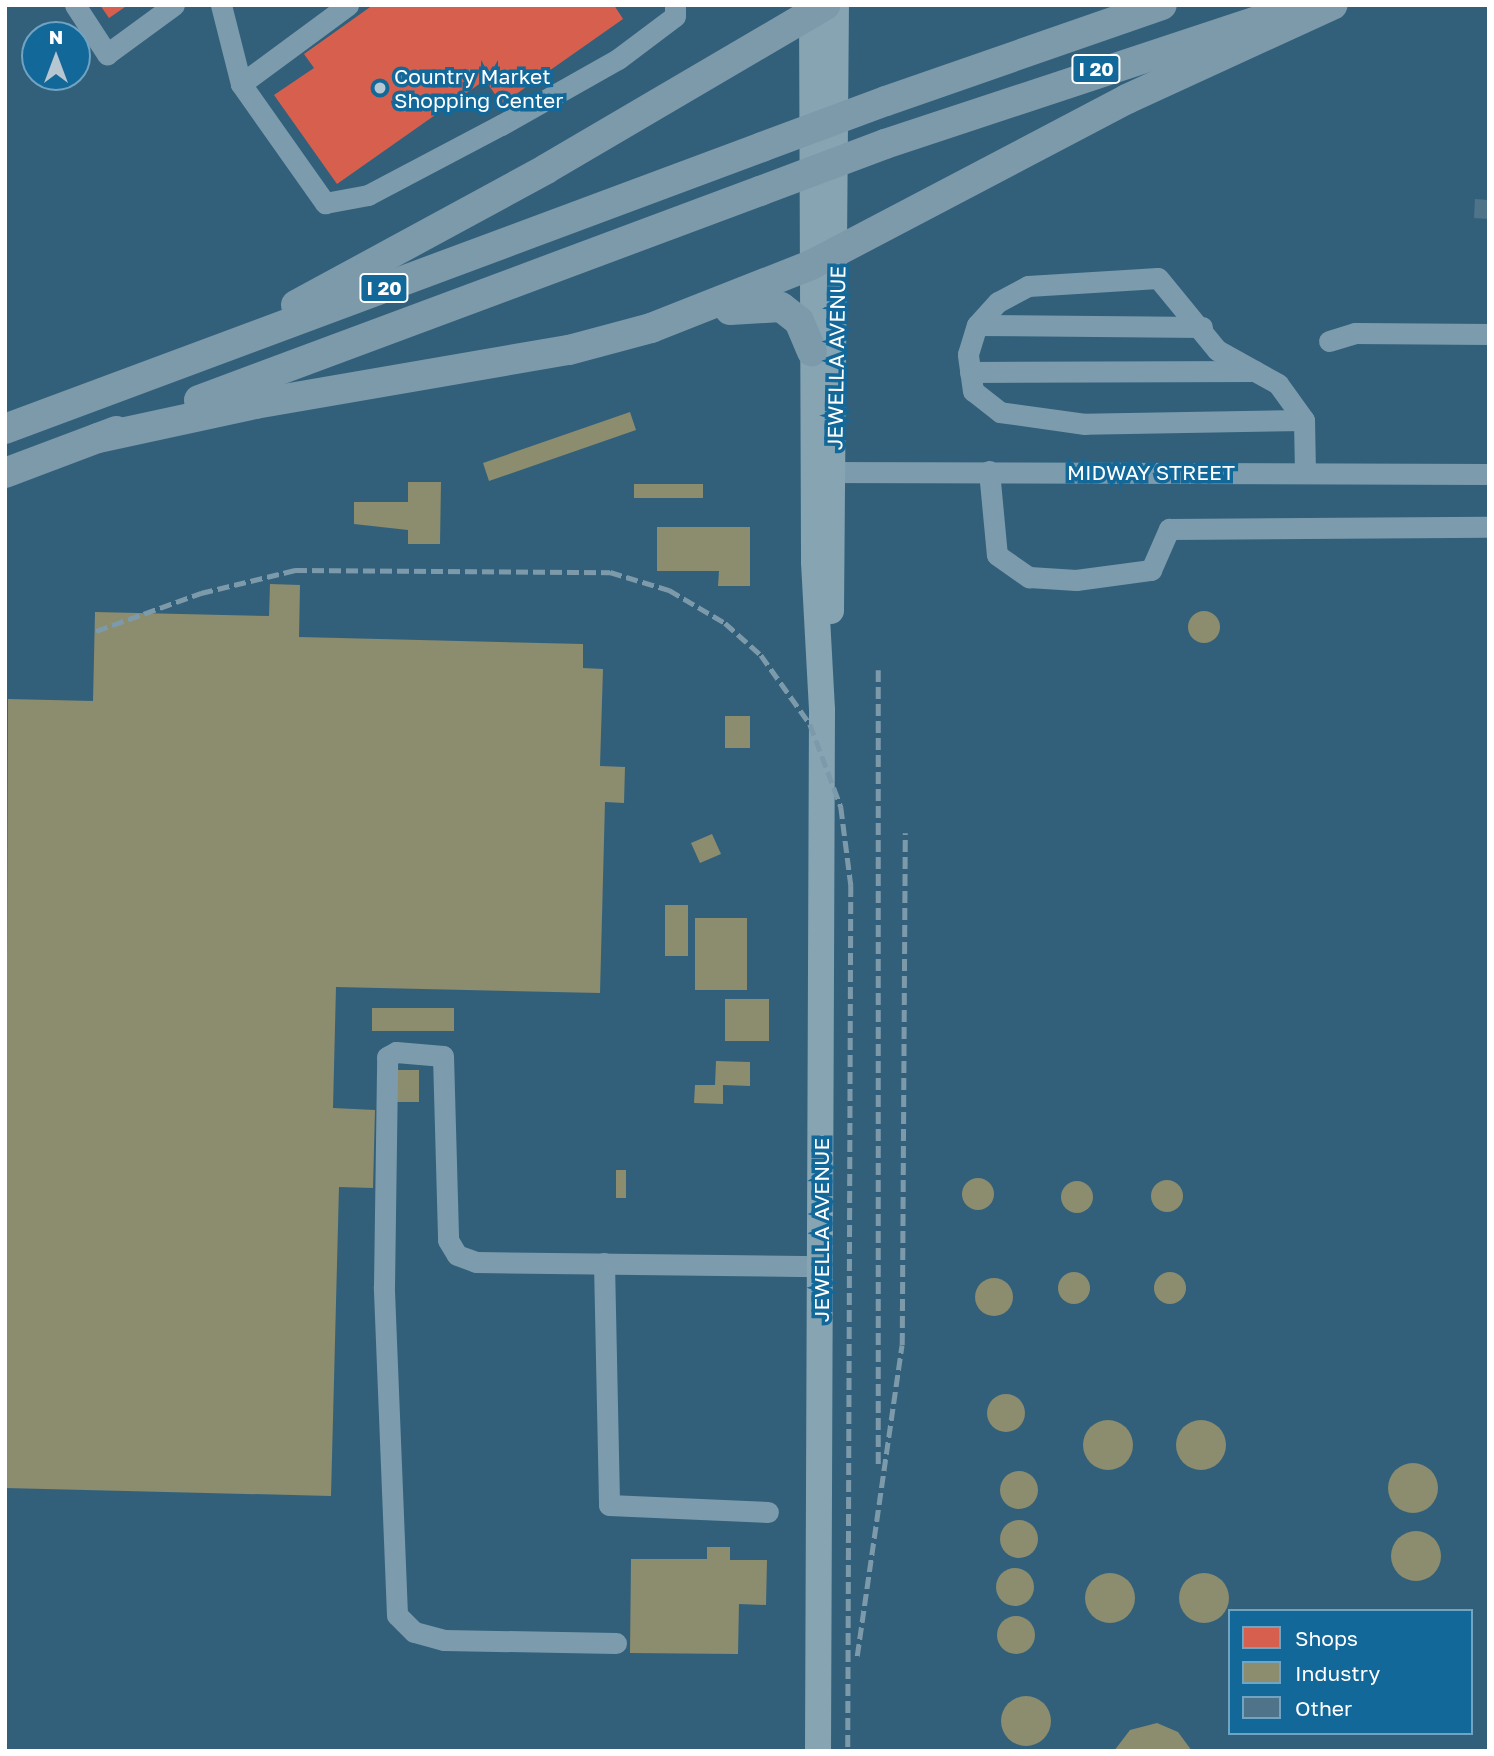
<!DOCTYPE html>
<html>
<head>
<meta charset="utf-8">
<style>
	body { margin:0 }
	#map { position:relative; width:1494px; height:1756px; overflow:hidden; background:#32607b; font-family:"Golos Text",sans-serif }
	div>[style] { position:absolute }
	.shops>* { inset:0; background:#d6604d }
	.industry>* { inset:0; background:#8c8c6e }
	.round { border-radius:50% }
	.building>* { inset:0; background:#4f748a }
	.minor>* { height:21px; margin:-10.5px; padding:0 10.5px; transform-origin:10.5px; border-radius:10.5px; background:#7c9cad }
	.major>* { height:26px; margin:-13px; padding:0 13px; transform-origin:13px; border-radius:13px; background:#87a4b3 }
	.highway>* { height:30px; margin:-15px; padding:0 15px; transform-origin:15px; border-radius:15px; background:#7d9aab }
	.rail>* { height:4.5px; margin-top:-2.25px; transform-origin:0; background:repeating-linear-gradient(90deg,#7d9aab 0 12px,transparent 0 17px) }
	.highway-bridge>* { height:30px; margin:-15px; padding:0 15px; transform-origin:15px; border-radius:15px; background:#7d9aab }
	.dots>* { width:19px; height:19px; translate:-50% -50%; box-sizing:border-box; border:4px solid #13689a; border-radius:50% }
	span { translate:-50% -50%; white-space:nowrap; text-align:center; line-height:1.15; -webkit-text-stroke:7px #13689a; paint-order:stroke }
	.shield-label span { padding:2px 5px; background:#13689a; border:2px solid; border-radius:5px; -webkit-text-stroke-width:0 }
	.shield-label { font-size:19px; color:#fff; font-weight:700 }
	.poi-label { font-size:21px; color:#fff }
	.left { translate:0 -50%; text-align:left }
	.street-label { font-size:21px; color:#fff }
	.frame { position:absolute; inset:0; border:7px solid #fff; pointer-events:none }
	.legend { position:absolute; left:1228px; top:1609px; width:245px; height:126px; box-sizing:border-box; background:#13689a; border:2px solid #71a4c2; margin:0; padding:9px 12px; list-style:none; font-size:21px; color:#fff }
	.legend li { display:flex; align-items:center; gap:14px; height:35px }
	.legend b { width:35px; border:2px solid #71a4c2 }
	.north { position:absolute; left:21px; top:21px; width:70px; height:70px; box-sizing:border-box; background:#13689a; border:2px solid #71a4c2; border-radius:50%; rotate:0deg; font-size:19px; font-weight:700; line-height:28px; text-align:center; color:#fff }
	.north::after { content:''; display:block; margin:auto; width:24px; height:32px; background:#b7c7d1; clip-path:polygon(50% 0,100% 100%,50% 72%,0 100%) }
</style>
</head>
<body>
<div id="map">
	<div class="shops">
		<div style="clip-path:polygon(100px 5px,128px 5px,109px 18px)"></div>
		<div style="clip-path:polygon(373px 5px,614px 5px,623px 19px,502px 104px,485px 80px,337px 184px,274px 95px,314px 68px,304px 54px)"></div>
	</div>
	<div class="industry">
		<div style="clip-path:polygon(630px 412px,636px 430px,489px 481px,483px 463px)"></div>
		<div style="clip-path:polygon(408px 482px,441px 482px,440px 544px,408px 544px,408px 530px,354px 524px,354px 502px,408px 502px)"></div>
		<div style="clip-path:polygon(634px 484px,703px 484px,703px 498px,634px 498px)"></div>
		<div style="clip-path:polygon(657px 527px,750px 527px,750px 586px,718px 586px,719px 571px,657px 571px)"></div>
		<div style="clip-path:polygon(270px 584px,300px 585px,299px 637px,583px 644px,583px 668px,603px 669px,600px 766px,625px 767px,624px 803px,605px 802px,600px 993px,336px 987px,333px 1108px,375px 1110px,373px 1188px,339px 1187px,331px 1496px,5px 1488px,8px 699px,93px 701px,95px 612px,269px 616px)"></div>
		<div class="round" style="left:1188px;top:611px;width:32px;height:32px"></div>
		<div style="clip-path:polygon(725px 716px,750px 716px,750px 748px,725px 748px)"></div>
		<div style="clip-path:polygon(712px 834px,721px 854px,700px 863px,691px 843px)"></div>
		<div style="clip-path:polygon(665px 905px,688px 905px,688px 956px,665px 956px)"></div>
		<div style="clip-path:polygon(695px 918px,747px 918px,747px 990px,695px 990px)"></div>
		<div style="clip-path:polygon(725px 999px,769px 999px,769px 1041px,725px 1041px)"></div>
		<div style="clip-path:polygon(372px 1008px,454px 1008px,454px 1031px,372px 1031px)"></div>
		<div style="clip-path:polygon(716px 1061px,750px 1062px,750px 1086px,723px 1085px,723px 1104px,694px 1103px,695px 1085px,715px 1085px)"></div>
		<div style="clip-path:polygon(396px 1070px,419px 1070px,419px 1102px,396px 1102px)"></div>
		<div style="clip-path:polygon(616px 1170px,626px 1170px,626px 1198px,616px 1198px)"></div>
		<div class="round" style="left:962px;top:1178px;width:32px;height:32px"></div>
		<div class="round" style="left:1151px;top:1180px;width:32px;height:32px"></div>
		<div class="round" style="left:1061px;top:1181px;width:32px;height:32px"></div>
		<div class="round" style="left:1154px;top:1272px;width:32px;height:32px"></div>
		<div class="round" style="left:1058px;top:1272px;width:32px;height:32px"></div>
		<div class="round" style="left:975px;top:1278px;width:38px;height:38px"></div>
		<div class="round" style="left:987px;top:1394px;width:38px;height:38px"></div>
		<div class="round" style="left:1176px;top:1420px;width:50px;height:50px"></div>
		<div class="round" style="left:1083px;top:1420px;width:50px;height:50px"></div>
		<div class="round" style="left:1388px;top:1463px;width:50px;height:50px"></div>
		<div class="round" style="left:1000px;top:1471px;width:38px;height:38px"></div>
		<div class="round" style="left:1000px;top:1520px;width:38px;height:38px"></div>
		<div class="round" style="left:1391px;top:1531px;width:50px;height:50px"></div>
		<div style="clip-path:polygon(707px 1547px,730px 1547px,730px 1560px,767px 1560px,766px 1605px,739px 1604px,738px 1654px,630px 1653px,631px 1559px,707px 1559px)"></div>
		<div class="round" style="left:996px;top:1568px;width:38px;height:38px"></div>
		<div class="round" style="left:1179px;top:1573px;width:50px;height:50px"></div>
		<div class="round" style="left:1085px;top:1573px;width:50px;height:50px"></div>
		<div class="round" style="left:997px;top:1616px;width:38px;height:38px"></div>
		<div class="round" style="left:1001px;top:1696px;width:50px;height:50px"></div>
		<div style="clip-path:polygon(1157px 1723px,1178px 1732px,1192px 1751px,1114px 1751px,1130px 1730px)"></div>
	</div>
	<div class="building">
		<div style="clip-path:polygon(1475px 199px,1488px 200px,1488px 219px,1474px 218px)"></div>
	</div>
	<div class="minor">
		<div style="left:75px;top:5px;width:59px;rotate:56.9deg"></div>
		<div style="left:107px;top:54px;width:83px;rotate:-36.2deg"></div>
		<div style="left:221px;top:5px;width:81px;rotate:75.8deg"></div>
		<div style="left:241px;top:84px;width:133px;rotate:-36.4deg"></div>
		<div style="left:241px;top:84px;width:146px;rotate:54.8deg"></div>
		<div style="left:325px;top:203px;width:44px;rotate:-10.5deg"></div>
		<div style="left:368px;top:195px;width:150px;rotate:-27.8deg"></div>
		<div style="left:501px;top:125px;width:134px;rotate:-29.4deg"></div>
		<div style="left:618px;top:59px;width:71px;rotate:-37deg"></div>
		<div style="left:675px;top:16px;width:11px;rotate:-90deg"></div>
		<div style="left:977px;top:325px;width:225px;rotate:0.5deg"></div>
		<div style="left:1329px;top:341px;width:27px;rotate:-17deg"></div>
		<div style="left:1355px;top:333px;width:134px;rotate:0.4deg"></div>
		<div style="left:970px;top:372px;width:285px;rotate:-0.2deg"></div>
		<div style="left:1304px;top:420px;width:219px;rotate:179deg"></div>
		<div style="left:1085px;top:424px;width:86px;rotate:-172deg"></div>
		<div style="left:1000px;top:412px;width:34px;rotate:-142deg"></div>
		<div style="left:973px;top:391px;width:37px;rotate:-98deg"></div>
		<div style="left:968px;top:354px;width:30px;rotate:-73deg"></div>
		<div style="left:977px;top:325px;width:31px;rotate:-48deg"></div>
		<div style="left:998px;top:302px;width:34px;rotate:-28deg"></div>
		<div style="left:1028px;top:286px;width:130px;rotate:-3.5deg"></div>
		<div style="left:1158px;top:278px;width:93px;rotate:50.7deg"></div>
		<div style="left:1217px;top:350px;width:70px;rotate:29.1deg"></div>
		<div style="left:1278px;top:384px;width:44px;rotate:54.2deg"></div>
		<div style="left:1304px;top:420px;width:53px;rotate:88.9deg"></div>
		<div style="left:989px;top:471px;width:84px;rotate:84.6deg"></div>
		<div style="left:997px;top:555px;width:39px;rotate:35deg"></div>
		<div style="left:1029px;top:577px;width:47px;rotate:3.7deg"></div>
		<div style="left:1076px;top:580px;width:76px;rotate:-7.6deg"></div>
		<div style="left:1151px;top:570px;width:45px;rotate:-66.3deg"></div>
		<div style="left:1169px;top:529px;width:320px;rotate:-0.4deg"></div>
		<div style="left:819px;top:472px;width:670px;rotate:0.17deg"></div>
		<div style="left:604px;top:1263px;width:242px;rotate:88.8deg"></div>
		<div style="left:609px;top:1505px;width:159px;rotate:2.5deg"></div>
		<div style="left:616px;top:1643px;width:172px;rotate:-179deg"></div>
		<div style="left:444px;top:1640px;width:31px;rotate:-165deg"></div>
		<div style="left:414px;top:1632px;width:24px;rotate:-135deg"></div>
		<div style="left:397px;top:1615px;width:329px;rotate:-92.3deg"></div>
		<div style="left:384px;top:1286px;width:229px;rotate:-89.2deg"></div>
		<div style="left:387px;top:1057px;width:10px;rotate:-29deg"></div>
		<div style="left:396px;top:1052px;width:47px;rotate:4.9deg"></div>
		<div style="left:443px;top:1056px;width:184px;rotate:88.4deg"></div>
		<div style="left:448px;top:1240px;width:17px;rotate:59deg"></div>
		<div style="left:457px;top:1255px;width:20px;rotate:20deg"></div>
		<div style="left:476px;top:1262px;width:345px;rotate:0.7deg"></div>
	</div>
	<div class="major">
		<div style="left:812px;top:5px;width:557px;rotate:89.79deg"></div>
		<div style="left:814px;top:562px;width:148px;rotate:86.9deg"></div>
		<div style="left:822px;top:710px;width:1041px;rotate:90.22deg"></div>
		<div style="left:831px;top:611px;width:606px;rotate:-89.53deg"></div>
	</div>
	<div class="highway">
		<div style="left:886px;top:101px;width:292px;rotate:-19.2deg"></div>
		<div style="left:885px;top:144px;width:416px;rotate:-18.3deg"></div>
		<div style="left:296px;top:305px;width:285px;rotate:-28.5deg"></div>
		<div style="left:546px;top:169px;width:324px;rotate:-30.4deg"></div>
		<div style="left:730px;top:310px;width:51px;rotate:-3.4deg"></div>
		<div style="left:781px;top:307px;width:23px;rotate:38deg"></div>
		<div style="left:799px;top:321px;width:33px;rotate:67deg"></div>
		<div style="left:199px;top:400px;width:599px;rotate:-20.43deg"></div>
		<div style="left:5px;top:429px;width:808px;rotate:-20.43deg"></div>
		<div style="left:98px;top:438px;width:161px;rotate:-12.2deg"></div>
		<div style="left:255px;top:404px;width:319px;rotate:-9.8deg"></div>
		<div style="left:569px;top:350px;width:85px;rotate:-15deg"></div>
		<div style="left:651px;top:328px;width:172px;rotate:-21.5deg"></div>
		<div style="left:811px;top:265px;width:357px;rotate:-27.7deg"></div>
		<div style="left:1127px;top:99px;width:226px;rotate:-24.6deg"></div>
		<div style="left:5px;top:473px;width:119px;rotate:-20.7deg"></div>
	</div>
	<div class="rail">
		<div style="left:96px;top:631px;width:112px;rotate:-19.9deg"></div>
		<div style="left:201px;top:593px;width:97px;rotate:-13.7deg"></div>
		<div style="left:295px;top:570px;width:315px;rotate:0.4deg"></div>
		<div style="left:610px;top:572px;width:62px;rotate:17deg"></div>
		<div style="left:669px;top:590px;width:65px;rotate:30.5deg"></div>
		<div style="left:725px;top:623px;width:48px;rotate:41.6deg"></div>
		<div style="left:761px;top:655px;width:85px;rotate:54.6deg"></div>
		<div style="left:810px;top:724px;width:89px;rotate:69.5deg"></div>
		<div style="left:841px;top:807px;width:79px;rotate:82.7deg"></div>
		<div style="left:851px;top:885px;width:866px;rotate:90.2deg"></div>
		<div style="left:878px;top:1464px;width:794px;rotate:-90deg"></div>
		<div style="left:857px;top:1656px;width:314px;rotate:-81.8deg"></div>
		<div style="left:902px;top:1345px;width:512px;rotate:-89.66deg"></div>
	</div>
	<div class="highway-bridge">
		<div style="left:762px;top:147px;width:132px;rotate:-20.4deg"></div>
		<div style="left:760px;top:191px;width:134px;rotate:-20.6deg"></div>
	</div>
	<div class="dots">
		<div style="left:380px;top:88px;background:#b7c7d1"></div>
	</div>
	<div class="shield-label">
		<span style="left:1096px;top:69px">I 20</span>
		<span style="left:384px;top:288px">I 20</span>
	</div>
	<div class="poi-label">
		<span class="left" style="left:394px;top:88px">Country Market<br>Shopping Center</span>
	</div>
	<div class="street-label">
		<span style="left:836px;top:358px;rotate:-89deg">JEWELLA AVENUE</span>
		<span style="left:1151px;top:472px">MIDWAY STREET</span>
		<span style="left:821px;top:1230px;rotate:-90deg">JEWELLA AVENUE</span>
	</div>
	<div class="frame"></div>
	<ul class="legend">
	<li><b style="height:19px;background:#d6604d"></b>Shops</li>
	<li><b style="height:19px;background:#8c8c6e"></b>Industry</li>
	<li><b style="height:19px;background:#4f748a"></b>Other</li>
	</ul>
	<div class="north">N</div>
</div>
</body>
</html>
